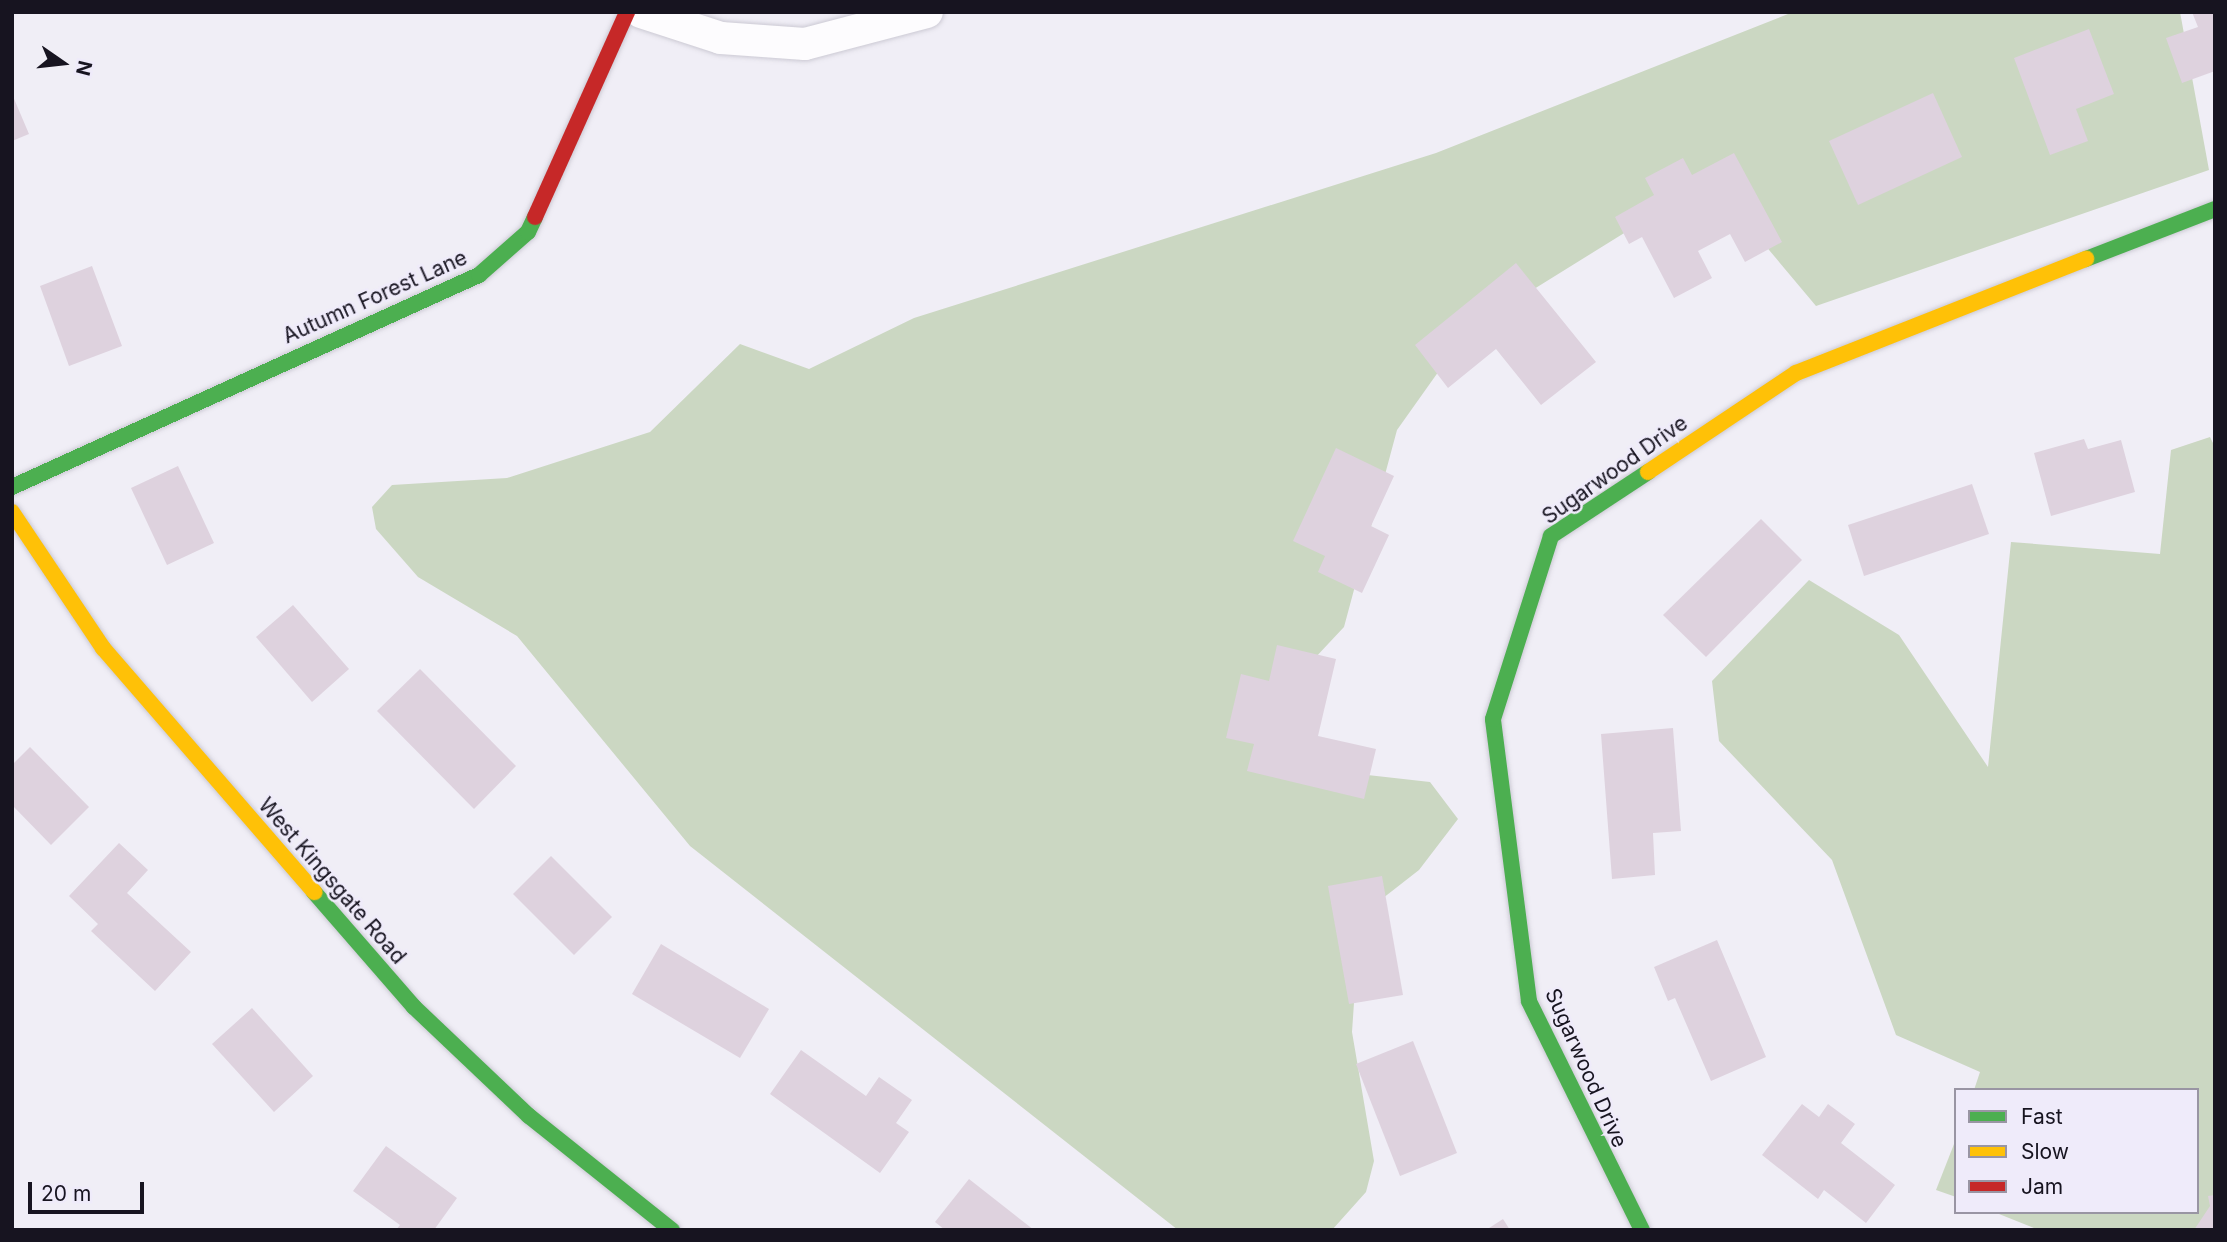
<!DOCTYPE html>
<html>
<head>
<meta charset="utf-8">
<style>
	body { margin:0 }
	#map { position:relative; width:2227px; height:1242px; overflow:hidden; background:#f0eef6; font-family:Inter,sans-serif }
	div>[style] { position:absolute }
	.green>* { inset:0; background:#cbd7c2 }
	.building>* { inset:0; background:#ded2de }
	.roads { filter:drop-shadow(0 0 2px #cccad4) drop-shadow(0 0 2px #cccad4) }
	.street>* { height:32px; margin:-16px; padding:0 16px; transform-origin:16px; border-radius:16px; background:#fdfcfe }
	.fast>* { height:16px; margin:-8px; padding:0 8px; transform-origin:8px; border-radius:8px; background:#4caf50 }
	.slow>* { height:16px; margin:-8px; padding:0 8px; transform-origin:8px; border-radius:8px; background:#ffc107 }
	.jam>* { height:16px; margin:-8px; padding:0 8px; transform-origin:8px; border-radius:8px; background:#c62828 }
	span { translate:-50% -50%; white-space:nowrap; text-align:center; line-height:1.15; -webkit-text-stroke:5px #efebfa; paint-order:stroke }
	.street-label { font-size:21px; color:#171420 }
	.frame { position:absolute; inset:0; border:14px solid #171420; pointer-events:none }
	.legend { position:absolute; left:1954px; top:1088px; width:245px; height:126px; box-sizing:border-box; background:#efebfa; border:2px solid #9995a3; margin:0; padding:9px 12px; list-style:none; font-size:21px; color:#171420 }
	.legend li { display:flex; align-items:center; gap:14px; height:35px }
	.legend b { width:35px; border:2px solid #9995a3 }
	.north { position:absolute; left:28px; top:28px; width:70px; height:70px; -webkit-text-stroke:5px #efebfa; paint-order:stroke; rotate:104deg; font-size:19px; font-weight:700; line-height:28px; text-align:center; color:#171420 }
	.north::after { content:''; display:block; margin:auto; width:24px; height:32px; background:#171420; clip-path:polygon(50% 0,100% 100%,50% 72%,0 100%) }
	.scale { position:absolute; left:28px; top:1182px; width:116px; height:32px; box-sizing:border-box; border:4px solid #171420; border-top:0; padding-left:9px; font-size:21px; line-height:24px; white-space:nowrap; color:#171420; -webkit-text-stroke:5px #efebfa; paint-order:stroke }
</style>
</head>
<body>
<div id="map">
	<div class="green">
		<div style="clip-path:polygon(1793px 12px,2180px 12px,2209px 170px,1816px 306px,1728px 201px,1679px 199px,1468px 330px,1397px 430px,1344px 627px,1283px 692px,1314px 769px,1430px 782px,1458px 819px,1419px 870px,1360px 916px,1352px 1032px,1374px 1161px,1366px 1192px,1332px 1230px,1178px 1230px,690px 846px,517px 636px,418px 577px,376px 529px,372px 507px,392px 485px,507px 478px,650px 432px,740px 344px,809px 369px,914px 318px,1436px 153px)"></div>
		<div style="clip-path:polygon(2210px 437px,2215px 447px,2215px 1230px,2039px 1230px,1994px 1212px,2197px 1212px,2197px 1090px,1974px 1090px,1980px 1072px,1896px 1035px,1832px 860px,1719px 741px,1712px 681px,1809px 580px,1899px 635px,1988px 767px,2011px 542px,2160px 554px,2171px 450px)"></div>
		<div style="clip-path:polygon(1956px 1139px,1956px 1197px,1936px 1190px)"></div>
	</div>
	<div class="building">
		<div style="clip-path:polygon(2192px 12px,2215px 12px,2215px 71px,2182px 83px,2166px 38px,2198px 27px)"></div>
		<div style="clip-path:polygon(2089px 29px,2114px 94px,2076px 109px,2088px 141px,2050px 155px,2014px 58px)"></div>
		<div style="clip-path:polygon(1933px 93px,1962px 157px,1858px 205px,1829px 141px)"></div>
		<div style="clip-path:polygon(12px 94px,29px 134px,12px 141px)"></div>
		<div style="clip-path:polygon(1734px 153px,1782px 242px,1745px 262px,1730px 234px,1698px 251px,1712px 278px,1674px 298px,1642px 237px,1629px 244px,1615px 217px,1654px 195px,1645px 178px,1683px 158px,1692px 175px)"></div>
		<div style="clip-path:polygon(1516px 263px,1596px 362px,1541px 405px,1496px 349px,1448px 388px,1415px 345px)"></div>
		<div style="clip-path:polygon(92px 266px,122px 346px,69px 366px,40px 286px)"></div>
		<div style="clip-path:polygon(2084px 439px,2088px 449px,2121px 440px,2135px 492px,2051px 516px,2034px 453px)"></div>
		<div style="clip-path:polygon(1336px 448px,1394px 476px,1371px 526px,1389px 535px,1362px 593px,1318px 572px,1325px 556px,1293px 541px)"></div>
		<div style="clip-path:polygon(178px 466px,214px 543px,167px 565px,131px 488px)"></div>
		<div style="clip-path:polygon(1972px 484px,1989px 534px,1864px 576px,1848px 525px)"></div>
		<div style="clip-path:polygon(1761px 519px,1802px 560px,1706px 657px,1663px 615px)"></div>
		<div style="clip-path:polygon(293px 605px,349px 669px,312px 702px,256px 637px)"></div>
		<div style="clip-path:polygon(1277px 645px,1336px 659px,1318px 736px,1376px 749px,1364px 799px,1247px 771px,1254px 744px,1226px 738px,1241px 674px,1269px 681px)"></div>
		<div style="clip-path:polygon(420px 669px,516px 766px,474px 809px,377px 711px)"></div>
		<div style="clip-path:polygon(1673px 728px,1681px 831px,1653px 833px,1655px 875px,1612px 879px,1601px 734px)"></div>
		<div style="clip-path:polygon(30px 747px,89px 807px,51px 845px,12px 805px,12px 765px)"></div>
		<div style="clip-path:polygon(119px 843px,148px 870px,127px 893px,191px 952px,155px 991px,91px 931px,98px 924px,69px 896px)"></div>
		<div style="clip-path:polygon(551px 856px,612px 917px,574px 955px,513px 894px)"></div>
		<div style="clip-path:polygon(1382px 876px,1403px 995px,1349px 1004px,1328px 886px)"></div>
		<div style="clip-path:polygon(1717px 940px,1766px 1057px,1711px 1081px,1675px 998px,1668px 1001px,1654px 967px)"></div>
		<div style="clip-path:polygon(661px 944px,769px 1009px,740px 1058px,632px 994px)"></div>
		<div style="clip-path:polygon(252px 1008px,313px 1076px,274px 1112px,212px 1044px)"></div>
		<div style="clip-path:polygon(1413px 1041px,1457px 1153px,1400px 1176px,1356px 1064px)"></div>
		<div style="clip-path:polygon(801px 1050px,866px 1096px,879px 1077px,912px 1100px,896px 1123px,909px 1132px,880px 1173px,770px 1094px)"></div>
		<div style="clip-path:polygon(1802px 1104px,1819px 1117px,1828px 1104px,1855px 1124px,1841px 1143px,1895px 1185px,1866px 1223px,1824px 1190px,1818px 1199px,1762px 1155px)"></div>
		<div style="clip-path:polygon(386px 1146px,457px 1198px,434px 1230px,396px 1230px,400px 1225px,353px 1191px)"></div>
		<div style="clip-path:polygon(969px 1179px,1034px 1230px,945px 1230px,935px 1222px)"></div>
		<div style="clip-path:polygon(2215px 1195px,2215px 1230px,2194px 1230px,2210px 1206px,2208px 1196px)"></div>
		<div style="clip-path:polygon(1503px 1219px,1510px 1230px,1486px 1230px)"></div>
	</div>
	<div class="roads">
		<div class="street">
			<div style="left:641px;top:12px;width:84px;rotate:18deg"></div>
			<div style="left:721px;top:38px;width:84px;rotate:4.1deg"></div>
			<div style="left:805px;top:44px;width:126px;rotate:-14.7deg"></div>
		</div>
		<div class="fast">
			<div style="left:2086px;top:259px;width:138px;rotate:-21.2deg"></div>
			<div style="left:12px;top:487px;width:513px;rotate:-24.42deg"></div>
			<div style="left:479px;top:275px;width:65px;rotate:-41.3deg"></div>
			<div style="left:528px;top:232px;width:17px;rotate:-65deg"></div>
			<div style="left:314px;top:892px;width:152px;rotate:49deg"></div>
			<div style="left:414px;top:1007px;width:158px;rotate:43.5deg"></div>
			<div style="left:529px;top:1116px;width:183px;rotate:38.6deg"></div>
			<div style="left:1642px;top:1230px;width:255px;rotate:-116.3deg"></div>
			<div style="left:1529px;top:1001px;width:284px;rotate:-97.3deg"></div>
			<div style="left:1493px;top:719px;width:192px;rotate:-72.4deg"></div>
			<div style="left:1551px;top:536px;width:116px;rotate:-33.4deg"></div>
		</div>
		<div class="slow">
			<div style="left:1648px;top:472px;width:178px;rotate:-33.8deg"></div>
			<div style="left:1796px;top:373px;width:312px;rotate:-21.5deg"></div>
			<div style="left:12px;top:512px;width:164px;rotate:56.2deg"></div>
			<div style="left:103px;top:648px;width:323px;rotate:49.1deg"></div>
		</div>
		<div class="jam">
			<div style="left:535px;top:217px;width:225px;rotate:-65.8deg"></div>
		</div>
	</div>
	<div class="street-label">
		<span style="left:375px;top:297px;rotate:-24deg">Autumn Forest Lane</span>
		<span style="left:1615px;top:470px;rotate:-35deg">Sugarwood Drive</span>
		<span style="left:332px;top:881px;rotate:49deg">West Kingsgate Road</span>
		<span style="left:1586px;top:1068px;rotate:66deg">Sugarwood Drive</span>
	</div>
	<div class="frame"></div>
	<ul class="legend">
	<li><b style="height:9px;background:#4caf50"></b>Fast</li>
	<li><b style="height:9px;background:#ffc107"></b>Slow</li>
	<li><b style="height:9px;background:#c62828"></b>Jam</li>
	</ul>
	<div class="north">N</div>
	<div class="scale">20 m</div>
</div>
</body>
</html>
